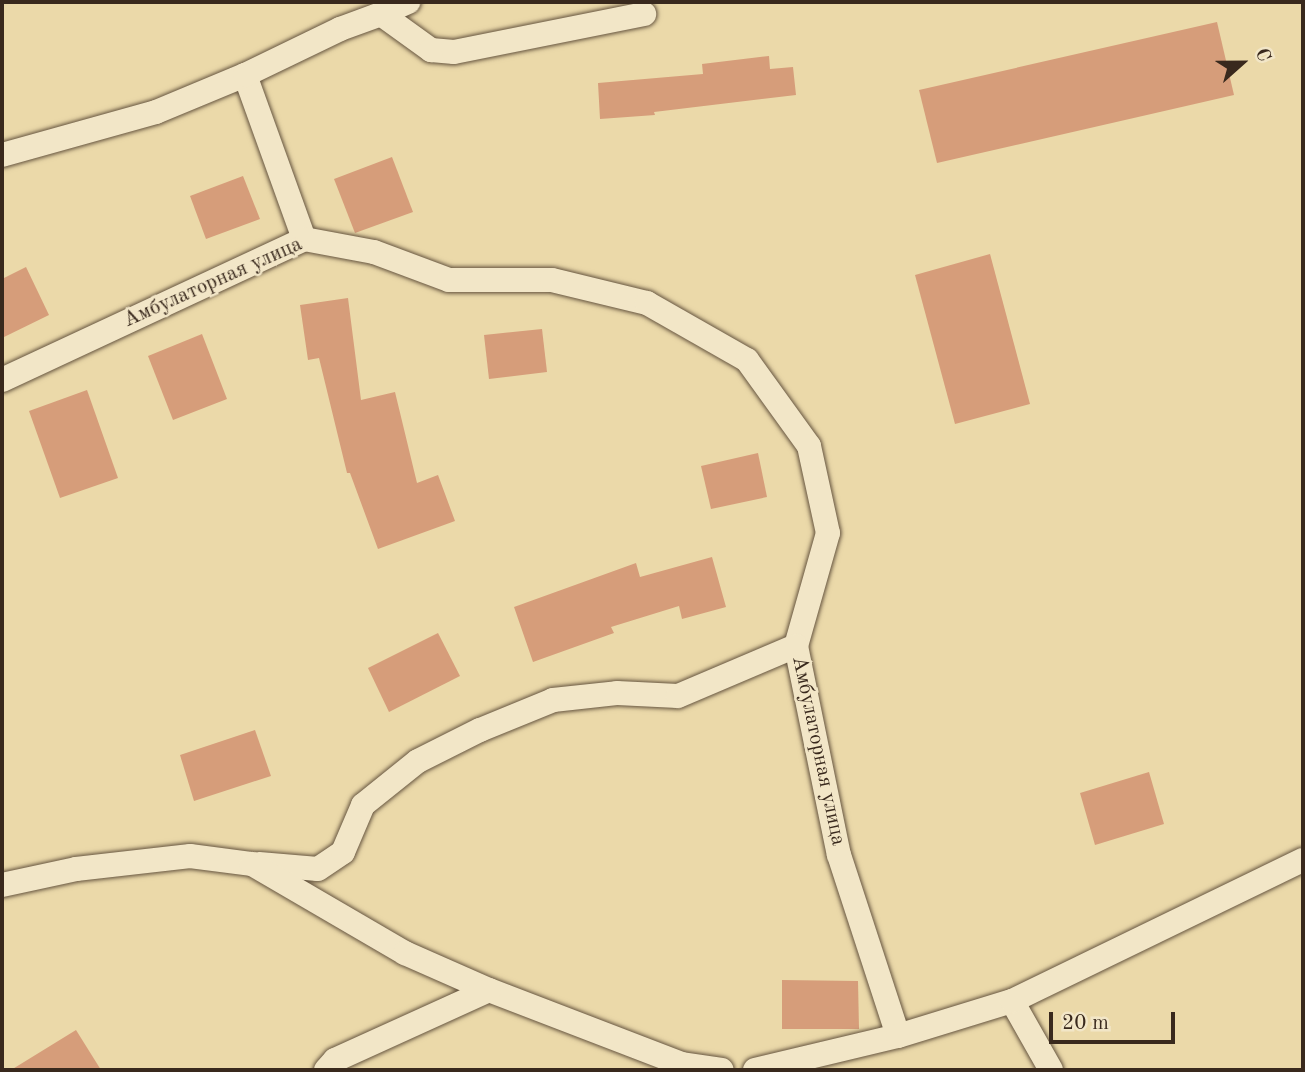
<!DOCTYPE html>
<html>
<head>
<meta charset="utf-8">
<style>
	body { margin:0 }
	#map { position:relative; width:1305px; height:1072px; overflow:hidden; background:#ebd9a9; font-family:"Old Standard TT",serif }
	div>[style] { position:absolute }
	.building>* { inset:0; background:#d69d7a }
	.roads { filter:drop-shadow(0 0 2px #665540) drop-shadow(0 0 2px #665540) }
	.service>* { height:24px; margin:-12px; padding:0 12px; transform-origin:12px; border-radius:12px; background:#f2e6c7 }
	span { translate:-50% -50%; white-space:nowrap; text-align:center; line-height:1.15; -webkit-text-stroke:5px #f2e6c7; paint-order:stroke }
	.street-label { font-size:21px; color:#39291d }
	.frame { position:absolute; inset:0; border:4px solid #39291d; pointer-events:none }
	.north { position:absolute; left:1207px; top:28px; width:70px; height:70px; -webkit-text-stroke:5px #f2e6c7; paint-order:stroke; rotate:69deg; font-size:19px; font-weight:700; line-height:28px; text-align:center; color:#39291d }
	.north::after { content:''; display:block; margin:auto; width:24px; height:32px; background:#39291d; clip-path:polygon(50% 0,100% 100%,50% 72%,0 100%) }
	.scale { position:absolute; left:1049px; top:1012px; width:126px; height:32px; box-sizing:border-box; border:4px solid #39291d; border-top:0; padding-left:9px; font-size:21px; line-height:24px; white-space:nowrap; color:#39291d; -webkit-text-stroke:5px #f2e6c7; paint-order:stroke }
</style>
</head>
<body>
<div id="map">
	<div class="building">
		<div style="clip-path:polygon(1217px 22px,1234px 95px,937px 163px,919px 90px)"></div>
		<div style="clip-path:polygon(769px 56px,770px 69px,793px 67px,796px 95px,654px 112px,655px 115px,600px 119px,598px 83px,703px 74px,702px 64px)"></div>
		<div style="clip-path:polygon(392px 157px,413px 212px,355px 233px,334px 179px)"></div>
		<div style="clip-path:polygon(243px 176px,260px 219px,206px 239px,190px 196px)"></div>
		<div style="clip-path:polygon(990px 254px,1030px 404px,955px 424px,915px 275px)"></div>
		<div style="clip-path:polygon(26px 267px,49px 315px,2px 338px,2px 279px)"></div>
		<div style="clip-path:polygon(348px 298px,361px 400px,395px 392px,417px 483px,438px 475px,455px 521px,378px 549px,350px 473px,347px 473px,319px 358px,308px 360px,300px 305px)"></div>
		<div style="clip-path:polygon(542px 329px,547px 372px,489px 379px,484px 335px)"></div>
		<div style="clip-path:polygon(202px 334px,227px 399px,173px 420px,148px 356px)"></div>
		<div style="clip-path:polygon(87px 390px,118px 478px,60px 498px,29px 411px)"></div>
		<div style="clip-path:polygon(758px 453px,767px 497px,711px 509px,701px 466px)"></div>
		<div style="clip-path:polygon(712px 557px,726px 607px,682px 619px,679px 606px,611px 627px,614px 633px,533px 662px,514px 607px,636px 563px,640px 577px)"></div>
		<div style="clip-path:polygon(438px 633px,460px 676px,389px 712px,368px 668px)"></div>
		<div style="clip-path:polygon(255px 730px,271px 776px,194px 801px,180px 755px)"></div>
		<div style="clip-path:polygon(1149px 772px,1164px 824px,1095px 845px,1080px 793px)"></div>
		<div style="clip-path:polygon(782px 980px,858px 981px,859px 1029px,782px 1029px)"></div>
		<div style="clip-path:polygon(76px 1030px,101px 1070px,11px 1070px)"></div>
	</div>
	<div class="roads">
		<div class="service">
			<div style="left:381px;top:14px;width:30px;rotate:-24deg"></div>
			<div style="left:245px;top:75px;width:174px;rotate:70.2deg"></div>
			<div style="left:2px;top:155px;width:160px;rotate:-15.6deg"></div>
			<div style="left:156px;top:112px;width:96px;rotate:-22.6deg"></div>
			<div style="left:245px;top:75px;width:106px;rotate:-25.8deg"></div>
			<div style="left:340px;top:29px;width:44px;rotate:-20.1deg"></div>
			<div style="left:381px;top:14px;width:62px;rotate:35.8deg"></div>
			<div style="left:431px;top:50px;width:23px;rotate:5deg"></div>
			<div style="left:454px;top:52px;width:194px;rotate:-11.3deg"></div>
			<div style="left:2px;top:380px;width:333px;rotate:-25deg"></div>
			<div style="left:304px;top:239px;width:71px;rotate:10.5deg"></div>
			<div style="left:374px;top:252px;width:80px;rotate:20.5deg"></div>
			<div style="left:449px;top:280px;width:103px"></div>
			<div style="left:552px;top:280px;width:98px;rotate:13.6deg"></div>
			<div style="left:647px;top:303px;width:115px;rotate:29.7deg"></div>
			<div style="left:747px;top:360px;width:106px;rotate:54.2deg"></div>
			<div style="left:809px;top:446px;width:89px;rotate:77.7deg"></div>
			<div style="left:828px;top:533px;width:117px;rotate:105.8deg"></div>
			<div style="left:796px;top:646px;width:213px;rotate:78.4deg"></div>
			<div style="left:839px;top:855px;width:190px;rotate:71.9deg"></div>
			<div style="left:259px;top:864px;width:59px;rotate:4.8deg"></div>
			<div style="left:318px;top:869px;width:30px;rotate:-34deg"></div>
			<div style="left:343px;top:852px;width:51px;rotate:-66.9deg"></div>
			<div style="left:363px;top:805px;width:70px;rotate:-38.7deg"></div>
			<div style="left:418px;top:761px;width:69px;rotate:-26.6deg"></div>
			<div style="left:480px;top:730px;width:79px;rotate:-22.3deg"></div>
			<div style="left:553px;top:700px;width:64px;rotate:-6.2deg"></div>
			<div style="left:617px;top:693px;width:61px;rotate:2.8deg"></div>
			<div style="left:678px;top:696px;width:128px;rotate:-23deg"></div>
			<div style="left:2px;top:885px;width:76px;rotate:-12.2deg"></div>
			<div style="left:76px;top:869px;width:115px;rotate:-6.5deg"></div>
			<div style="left:190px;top:856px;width:63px;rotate:7.4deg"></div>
			<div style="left:252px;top:864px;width:177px;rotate:30.2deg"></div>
			<div style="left:405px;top:953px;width:92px;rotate:23.8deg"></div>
			<div style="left:489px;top:990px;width:207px;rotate:21deg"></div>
			<div style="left:682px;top:1064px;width:40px;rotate:8.5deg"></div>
			<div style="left:1012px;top:1001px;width:79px;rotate:60.5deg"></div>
			<div style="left:326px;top:1070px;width:13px;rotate:-48deg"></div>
			<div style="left:335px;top:1060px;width:169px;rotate:-24.4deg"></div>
			<div style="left:755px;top:1070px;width:147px;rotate:-13.4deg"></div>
			<div style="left:898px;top:1036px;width:119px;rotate:-17.1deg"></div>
			<div style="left:1012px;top:1001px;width:323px;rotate:-25.9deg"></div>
		</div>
	</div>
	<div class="street-label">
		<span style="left:213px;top:283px;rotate:-24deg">Амбулаторная улица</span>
		<span style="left:818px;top:751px;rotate:78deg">Амбулаторная улица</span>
	</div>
	<div class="frame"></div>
	<div class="north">С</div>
	<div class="scale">20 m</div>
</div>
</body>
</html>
